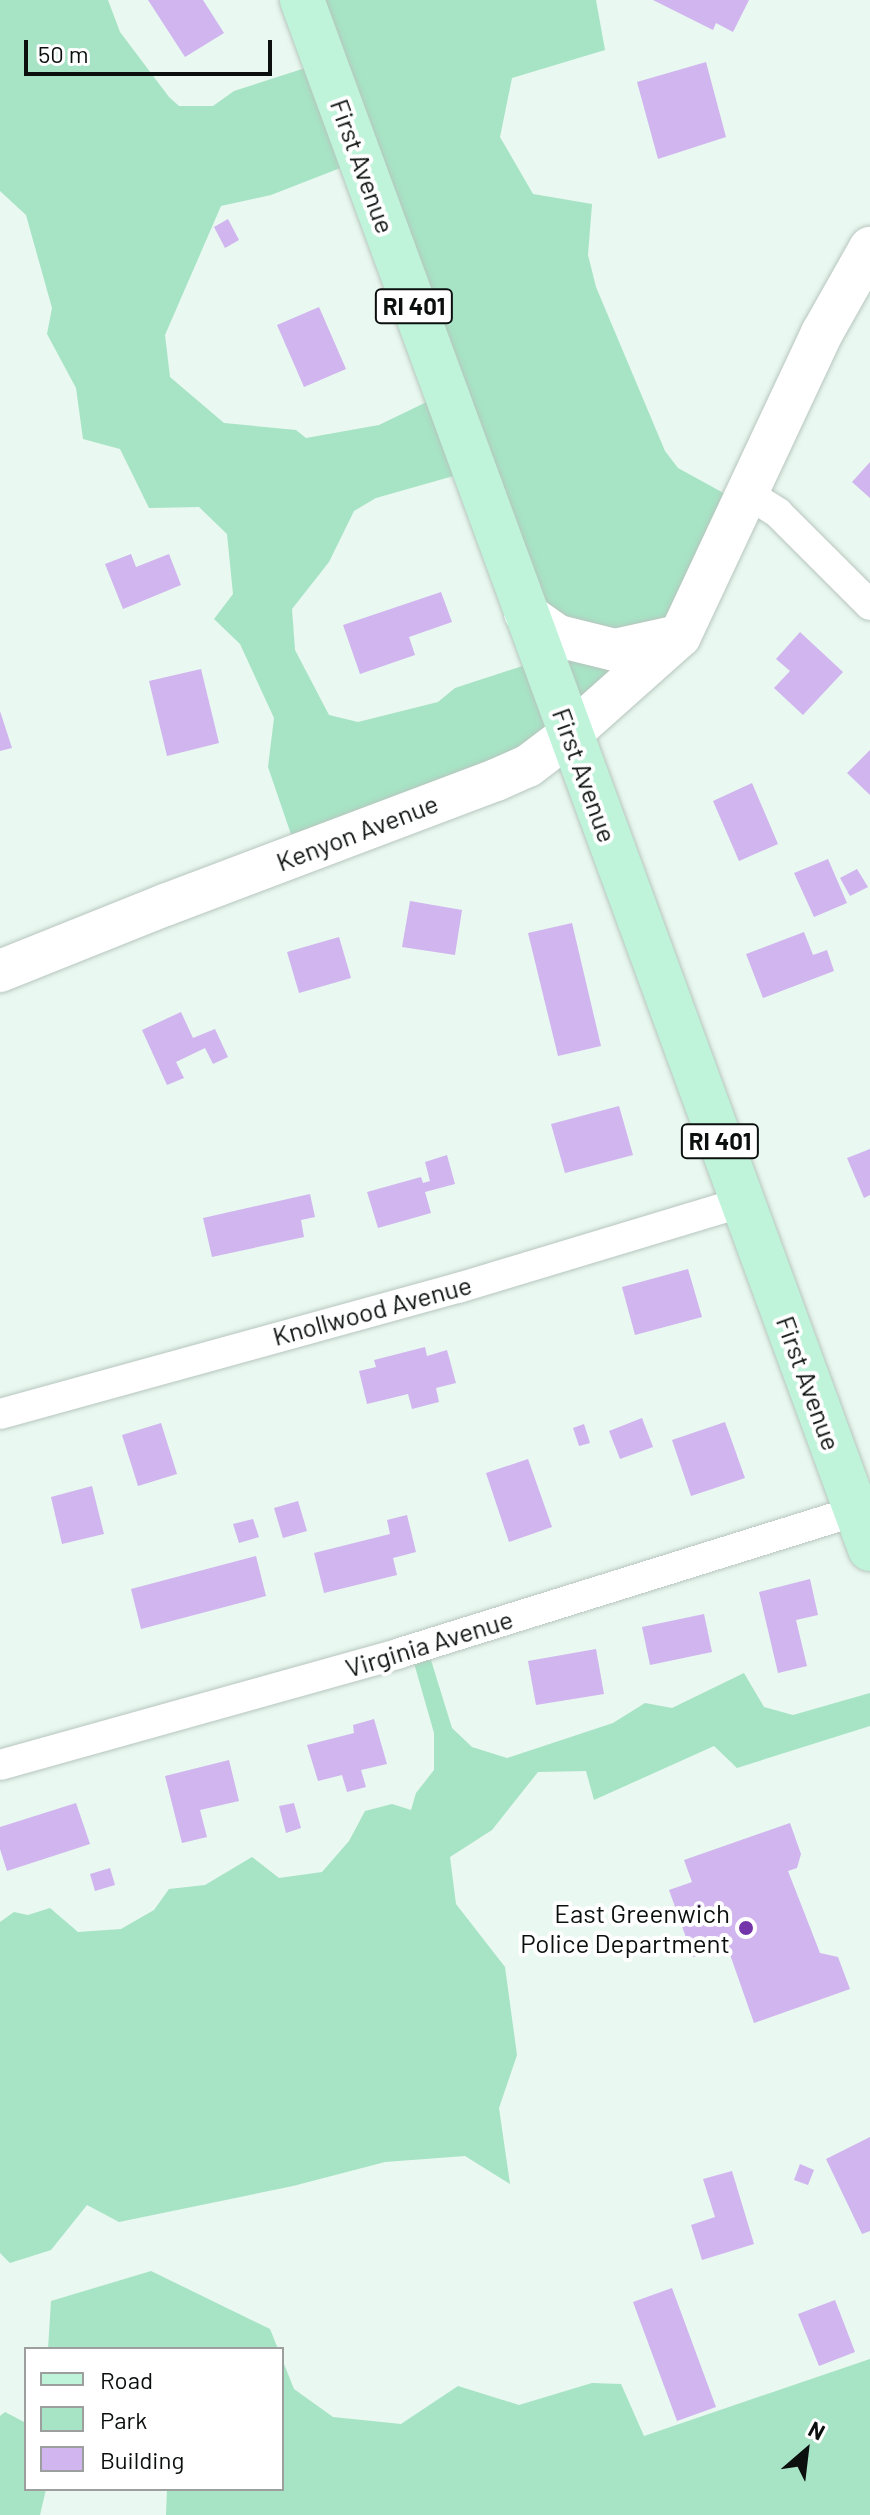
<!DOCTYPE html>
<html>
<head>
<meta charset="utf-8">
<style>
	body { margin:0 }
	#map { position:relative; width:870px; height:2515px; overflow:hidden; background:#e9f8f0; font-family:Barlow,sans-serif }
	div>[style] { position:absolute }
	.green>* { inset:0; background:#a7e3c5 }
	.building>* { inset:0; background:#d0b5ef }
	.roads { filter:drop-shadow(0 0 2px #b7c6be) drop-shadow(0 0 2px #b7c6be) }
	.street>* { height:30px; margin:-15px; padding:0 15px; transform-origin:15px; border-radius:15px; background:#fff }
	.secondary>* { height:42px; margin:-21px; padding:0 21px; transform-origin:21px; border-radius:21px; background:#fff }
	.primary>* { height:44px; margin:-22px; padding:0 22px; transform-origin:22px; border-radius:22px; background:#bff4db }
	.dots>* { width:22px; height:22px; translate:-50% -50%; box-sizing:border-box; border:4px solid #fff; border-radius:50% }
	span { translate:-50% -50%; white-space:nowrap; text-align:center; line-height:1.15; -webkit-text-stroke:8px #fff; paint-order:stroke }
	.shield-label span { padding:2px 6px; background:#fff; border:2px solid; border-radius:6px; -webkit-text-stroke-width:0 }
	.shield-label { font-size:24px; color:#0b100e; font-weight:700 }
	.street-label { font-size:26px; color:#0b100e }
	.poi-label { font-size:26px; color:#0b100e }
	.right { translate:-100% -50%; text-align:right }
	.legend { position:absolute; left:24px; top:2347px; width:260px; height:144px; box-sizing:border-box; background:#fff; border:2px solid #9d9f9f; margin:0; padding:10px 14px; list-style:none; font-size:24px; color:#0b100e }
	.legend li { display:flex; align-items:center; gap:16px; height:40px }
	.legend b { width:40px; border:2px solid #9d9f9f }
	.north { position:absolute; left:766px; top:2411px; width:80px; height:80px; -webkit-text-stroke:6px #fff; paint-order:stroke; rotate:28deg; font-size:22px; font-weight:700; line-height:32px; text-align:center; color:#0b100e }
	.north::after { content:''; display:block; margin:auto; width:28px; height:36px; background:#0b100e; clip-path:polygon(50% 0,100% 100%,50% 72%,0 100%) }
	.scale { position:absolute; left:24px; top:40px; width:248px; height:36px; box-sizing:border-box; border:4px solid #0b100e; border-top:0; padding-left:10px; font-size:24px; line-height:28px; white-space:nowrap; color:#0b100e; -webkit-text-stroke:6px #fff; paint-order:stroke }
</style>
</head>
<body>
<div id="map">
	<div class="green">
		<div style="clip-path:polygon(evenodd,0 0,108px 0,120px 32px,169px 97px,179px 106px,213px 106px,234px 91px,324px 62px,304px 0,596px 0,605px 50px,512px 78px,500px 137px,533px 194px,592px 204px,588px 255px,596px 287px,665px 451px,678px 468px,738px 501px,663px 638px,563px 737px,296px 849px,268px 767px,274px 718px,240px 644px,214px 619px,233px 594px,227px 534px,199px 507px,149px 508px,120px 449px,83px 439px,76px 388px,47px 334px,52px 308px,26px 215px,0 191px,0 0,361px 160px,437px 397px,379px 425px,306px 438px,296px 430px,224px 423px,170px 377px,165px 335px,221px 206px,271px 195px,361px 160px,0 0,471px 471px,538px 661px,455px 688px,438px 702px,358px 722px,329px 715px,295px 650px,292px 609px,329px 562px,354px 511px,376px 498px,471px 471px)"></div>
		<div style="clip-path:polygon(426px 1644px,452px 1728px,472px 1747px,507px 1758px,613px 1723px,645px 1703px,672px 1708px,744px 1673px,764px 1707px,793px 1715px,870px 1693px,870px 1726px,737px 1768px,714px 1746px,594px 1800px,586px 1771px,538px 1772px,492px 1830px,450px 1857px,456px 1904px,505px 1967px,517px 2055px,499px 2108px,510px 2184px,465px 2156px,385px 2162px,293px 2186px,119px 2222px,87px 2205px,51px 2250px,10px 2263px,0 2253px,0 1922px,14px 1912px,28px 1915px,50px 1908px,78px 1932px,121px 1929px,154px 1910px,169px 1889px,205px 1885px,252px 1857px,279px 1878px,322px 1872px,349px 1841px,365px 1811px,392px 1804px,411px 1810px,416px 1793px,434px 1770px,434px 1733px,410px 1649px)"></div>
		<div style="clip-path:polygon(151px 2271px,270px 2329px,278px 2349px,48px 2349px,51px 2301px)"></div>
		<div style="clip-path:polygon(282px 2359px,294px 2389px,333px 2417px,401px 2424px,458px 2386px,519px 2405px,592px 2383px,621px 2384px,644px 2436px,870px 2359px,870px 2515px,166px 2515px,167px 2489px,282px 2489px)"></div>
		<div style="clip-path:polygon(5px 2412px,26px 2423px,26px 2489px,46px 2489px,40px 2515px,0 2515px,0 2416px)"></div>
	</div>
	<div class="building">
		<div style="clip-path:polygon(148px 0,203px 0,224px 33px,185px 57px)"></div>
		<div style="clip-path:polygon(653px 0,749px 0,733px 32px,716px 23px,713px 30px)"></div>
		<div style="clip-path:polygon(706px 62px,726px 137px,658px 159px,637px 82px)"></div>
		<div style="clip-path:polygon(228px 219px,239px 240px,225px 248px,214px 227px)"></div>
		<div style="clip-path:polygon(319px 307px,346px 369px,304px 387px,277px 325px)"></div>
		<div style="clip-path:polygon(870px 462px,870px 498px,852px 482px)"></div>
		<div style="clip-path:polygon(131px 554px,136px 567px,169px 554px,181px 585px,123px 609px,105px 564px)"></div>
		<div style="clip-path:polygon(441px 592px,452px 622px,409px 637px,415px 655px,360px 674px,343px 625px)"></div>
		<div style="clip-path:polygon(800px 632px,843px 672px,803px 715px,774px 688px,790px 671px,776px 659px)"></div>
		<div style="clip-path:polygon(201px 669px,219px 743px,167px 756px,149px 681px)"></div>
		<div style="clip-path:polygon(0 711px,12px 748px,0 751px)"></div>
		<div style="clip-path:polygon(870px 750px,870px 795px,847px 773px)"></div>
		<div style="clip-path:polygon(752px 783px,778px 844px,739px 861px,713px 801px)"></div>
		<div style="clip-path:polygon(828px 859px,847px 903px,814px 917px,794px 873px)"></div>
		<div style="clip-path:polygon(857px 869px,868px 887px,850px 896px,840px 878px)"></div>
		<div style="clip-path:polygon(410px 901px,462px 910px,455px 955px,402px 947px)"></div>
		<div style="clip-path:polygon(572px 923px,601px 1046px,558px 1056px,528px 933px)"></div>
		<div style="clip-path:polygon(804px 932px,813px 955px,827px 950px,834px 971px,763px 998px,746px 954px)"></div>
		<div style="clip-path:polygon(339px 937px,351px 978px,299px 993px,287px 952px)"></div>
		<div style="clip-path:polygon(181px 1012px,193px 1038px,215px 1029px,228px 1057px,213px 1064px,205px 1048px,176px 1062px,184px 1078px,167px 1085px,142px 1030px)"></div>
		<div style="clip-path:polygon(619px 1106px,633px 1155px,565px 1173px,551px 1124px)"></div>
		<div style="clip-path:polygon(870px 1149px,870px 1195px,864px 1198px,847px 1158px)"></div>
		<div style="clip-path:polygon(447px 1155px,455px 1184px,425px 1192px,431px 1213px,378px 1228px,367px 1192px,421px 1177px,423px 1183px,430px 1181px,425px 1162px)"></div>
		<div style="clip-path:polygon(310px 1194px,315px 1217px,301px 1220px,304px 1237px,212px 1257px,203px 1218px)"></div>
		<div style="clip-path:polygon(688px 1269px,702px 1317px,635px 1335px,622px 1287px)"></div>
		<div style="clip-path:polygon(425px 1347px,427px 1356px,447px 1350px,456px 1383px,436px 1388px,439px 1402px,412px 1409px,408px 1394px,367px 1404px,359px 1371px,376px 1367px,374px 1360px)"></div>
		<div style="clip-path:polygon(642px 1418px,653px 1447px,620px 1459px,609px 1431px)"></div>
		<div style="clip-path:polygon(725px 1422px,745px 1478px,691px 1496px,672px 1440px)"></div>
		<div style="clip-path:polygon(161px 1423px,177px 1474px,138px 1486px,122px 1435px)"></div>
		<div style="clip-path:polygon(584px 1424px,590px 1443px,579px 1446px,573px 1428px)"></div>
		<div style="clip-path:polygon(528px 1459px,552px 1527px,509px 1542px,486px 1473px)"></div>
		<div style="clip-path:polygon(92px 1486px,104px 1534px,62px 1544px,51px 1497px)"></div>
		<div style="clip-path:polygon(298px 1501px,307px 1531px,283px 1538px,274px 1508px)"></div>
		<div style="clip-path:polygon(407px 1515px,416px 1552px,393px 1558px,397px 1575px,324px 1593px,314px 1553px,390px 1534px,387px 1520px)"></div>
		<div style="clip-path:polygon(253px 1519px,259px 1537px,239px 1543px,233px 1524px)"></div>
		<div style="clip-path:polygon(256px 1556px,266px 1596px,141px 1629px,131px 1589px)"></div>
		<div style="clip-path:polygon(810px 1579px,818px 1615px,796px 1620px,807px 1666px,778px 1673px,759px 1592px)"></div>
		<div style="clip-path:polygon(704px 1614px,712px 1652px,650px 1665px,642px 1627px)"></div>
		<div style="clip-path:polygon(596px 1649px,604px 1694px,536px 1705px,528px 1661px)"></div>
		<div style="clip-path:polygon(374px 1719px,387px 1764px,361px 1770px,366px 1787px,347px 1792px,342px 1775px,318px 1781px,307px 1745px,354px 1733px,353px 1725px)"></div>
		<div style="clip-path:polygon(229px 1760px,239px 1801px,200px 1810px,207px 1837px,182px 1843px,165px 1776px)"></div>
		<div style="clip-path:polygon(76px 1803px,90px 1844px,7px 1871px,0 1849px,0 1827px)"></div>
		<div style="clip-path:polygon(294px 1803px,301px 1828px,286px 1833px,279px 1806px)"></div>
		<div style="clip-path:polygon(790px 1823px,801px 1854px,797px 1868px,788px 1871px,820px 1953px,838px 1957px,850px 1989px,754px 2023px,727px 1946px,693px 1957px,669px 1890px,692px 1882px,684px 1860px)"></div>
		<div style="clip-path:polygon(110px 1868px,115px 1885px,95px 1891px,90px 1874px)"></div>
		<div style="clip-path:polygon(870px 2137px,870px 2231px,862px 2234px,826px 2159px)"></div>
		<div style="clip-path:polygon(800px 2164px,814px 2170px,808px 2185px,794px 2180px)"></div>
		<div style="clip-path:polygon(732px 2171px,754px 2244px,702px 2260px,691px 2225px,715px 2217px,703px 2179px)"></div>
		<div style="clip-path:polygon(672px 2288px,716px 2407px,677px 2421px,633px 2302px)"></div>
		<div style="clip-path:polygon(835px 2300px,855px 2352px,819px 2366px,798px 2314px)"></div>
	</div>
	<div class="roads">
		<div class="street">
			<div style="left:745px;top:492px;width:39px;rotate:32deg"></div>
			<div style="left:778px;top:513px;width:130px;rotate:45deg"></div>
			<div style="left:0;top:1414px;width:475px;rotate:-15.4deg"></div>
			<div style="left:458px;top:1288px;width:298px;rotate:-16.8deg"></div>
			<div style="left:0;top:1765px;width:415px;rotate:-15.6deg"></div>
			<div style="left:400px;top:1653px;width:492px;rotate:-17.3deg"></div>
		</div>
		<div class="secondary">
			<div style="left:525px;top:613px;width:40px;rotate:34.9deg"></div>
			<div style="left:558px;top:636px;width:59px;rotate:13.8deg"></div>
			<div style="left:615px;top:650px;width:65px;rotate:-12.5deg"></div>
			<div style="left:0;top:971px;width:178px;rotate:-21.8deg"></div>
			<div style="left:165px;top:905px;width:354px;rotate:-20.7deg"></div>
			<div style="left:496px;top:780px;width:35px;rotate:-24deg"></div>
			<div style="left:528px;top:766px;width:53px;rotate:-37.3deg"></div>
			<div style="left:570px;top:734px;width:147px;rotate:-41.7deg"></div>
			<div style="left:680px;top:636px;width:335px;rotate:-64.9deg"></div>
			<div style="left:822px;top:333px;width:98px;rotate:-60.5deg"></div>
		</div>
		<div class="primary">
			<div style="left:302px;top:0;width:1650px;rotate:69.86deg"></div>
		</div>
	</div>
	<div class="dots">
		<div style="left:746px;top:1928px;background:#7435aa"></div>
	</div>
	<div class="shield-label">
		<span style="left:414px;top:306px">RI 401</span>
		<span style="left:720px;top:1141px">RI 401</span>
	</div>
	<div class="street-label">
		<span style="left:363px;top:166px;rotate:70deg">First Avenue</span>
		<span style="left:585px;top:775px;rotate:70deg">First Avenue</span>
		<span style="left:357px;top:832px;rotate:-21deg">Kenyon Avenue</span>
		<span style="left:372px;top:1310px;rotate:-15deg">Knollwood Avenue</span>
		<span style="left:809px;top:1383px;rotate:70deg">First Avenue</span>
		<span style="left:429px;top:1643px;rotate:-17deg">Virginia Avenue</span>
	</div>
	<div class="poi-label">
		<span class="right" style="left:730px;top:1928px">East Greenwich<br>Police Department</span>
	</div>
	<ul class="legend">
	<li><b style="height:10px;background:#bff4db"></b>Road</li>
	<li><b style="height:22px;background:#a7e3c5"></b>Park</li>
	<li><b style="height:22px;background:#d0b5ef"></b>Building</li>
	</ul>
	<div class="north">N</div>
	<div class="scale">50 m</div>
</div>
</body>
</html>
